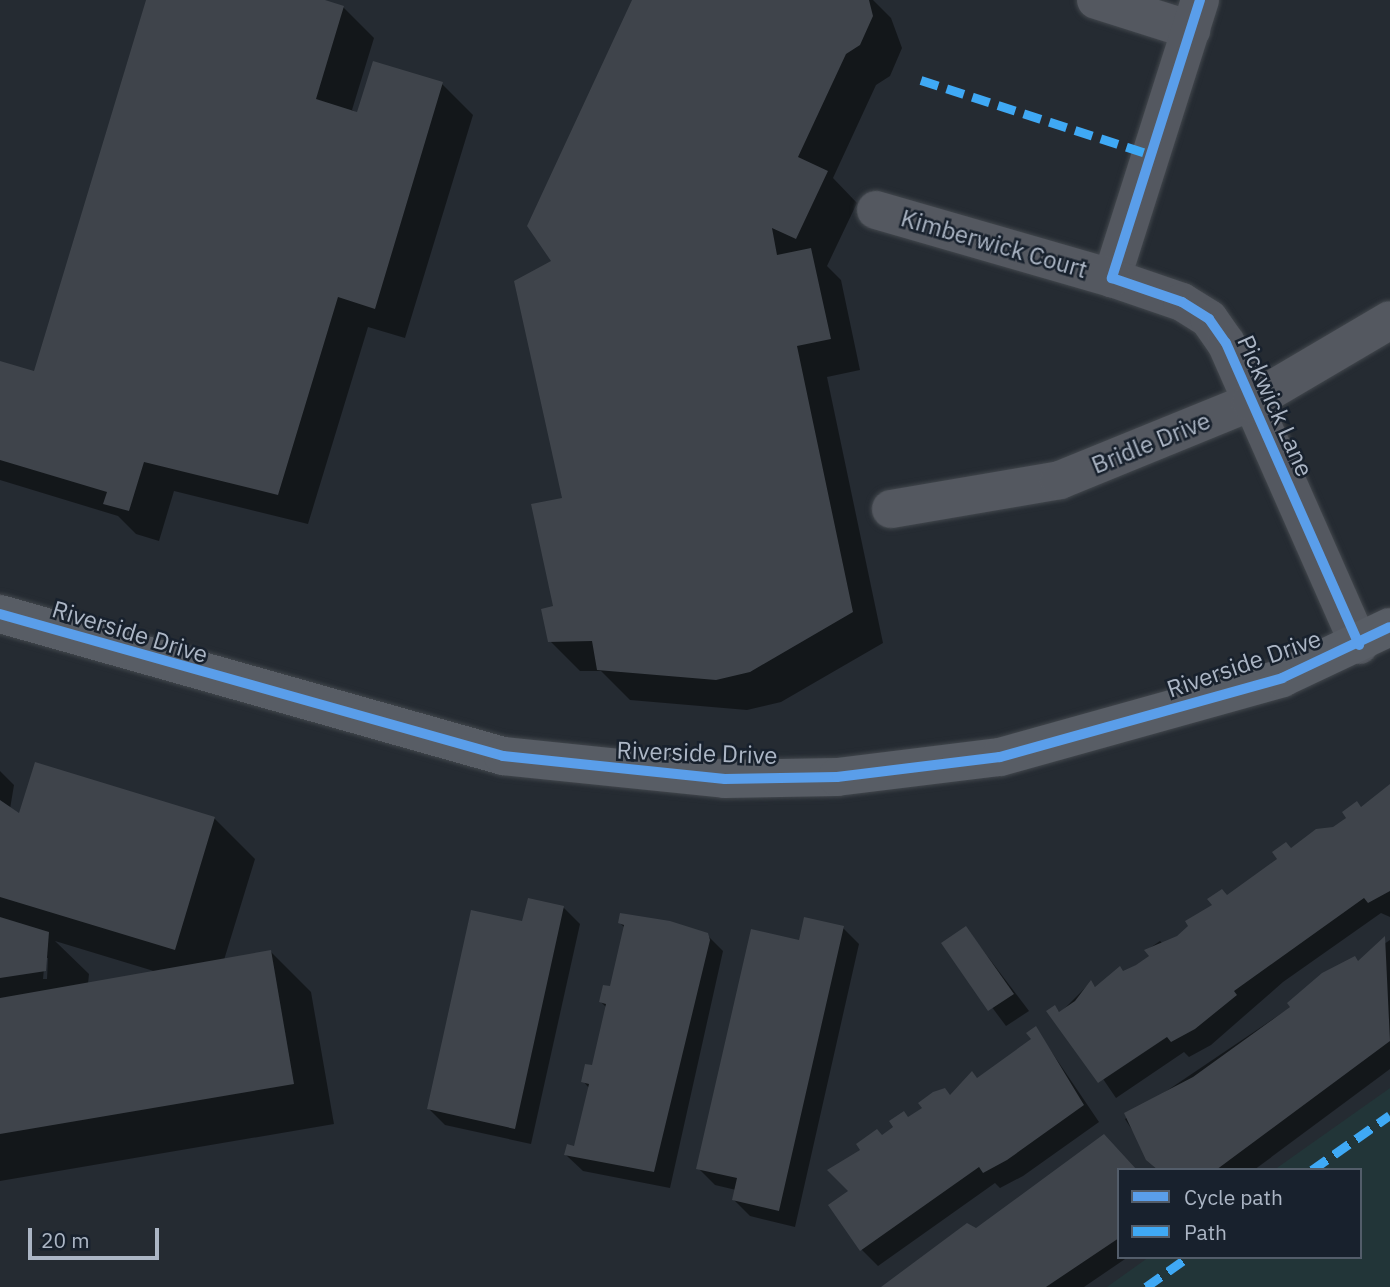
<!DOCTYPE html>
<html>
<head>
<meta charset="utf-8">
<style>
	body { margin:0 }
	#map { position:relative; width:1390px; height:1287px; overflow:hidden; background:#252b32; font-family:"IBM Plex Sans",sans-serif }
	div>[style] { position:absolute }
	.green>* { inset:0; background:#223538 }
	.shadow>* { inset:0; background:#0007 }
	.building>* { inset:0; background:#3f444b }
	.roads { filter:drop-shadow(0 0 2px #42474d) drop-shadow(0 0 2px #42474d) }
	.street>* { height:38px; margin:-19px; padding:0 19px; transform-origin:19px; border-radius:19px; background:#545860 }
	.secondary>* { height:38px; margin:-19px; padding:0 19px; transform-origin:19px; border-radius:19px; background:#585d65 }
	.quiet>* { height:9px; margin-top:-4.5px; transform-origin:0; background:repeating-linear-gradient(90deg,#3fa9f5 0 18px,transparent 0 27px) }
	.cycleway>* { height:10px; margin:-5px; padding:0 5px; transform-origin:5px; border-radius:5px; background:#5a9eea }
	span { translate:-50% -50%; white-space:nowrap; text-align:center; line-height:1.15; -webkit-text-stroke:5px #18212d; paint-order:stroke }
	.street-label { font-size:24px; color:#acb6c5 }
	.legend { position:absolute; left:1117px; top:1168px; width:245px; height:91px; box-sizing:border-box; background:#18212d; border:2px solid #535d6a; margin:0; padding:9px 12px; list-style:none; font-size:21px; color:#acb6c5 }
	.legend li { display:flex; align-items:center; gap:14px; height:35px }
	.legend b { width:35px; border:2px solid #535d6a }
	.scale { position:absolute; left:28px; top:1228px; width:131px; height:32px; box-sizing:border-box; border:4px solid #acb6c5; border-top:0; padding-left:9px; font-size:21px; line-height:24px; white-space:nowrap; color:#acb6c5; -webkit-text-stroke:5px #18212d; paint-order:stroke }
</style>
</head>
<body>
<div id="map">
	<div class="green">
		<div style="clip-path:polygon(1390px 1088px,1390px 1287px,1107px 1287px,1149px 1257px,1360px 1257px,1360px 1170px,1274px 1170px)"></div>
	</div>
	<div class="shadow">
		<div style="clip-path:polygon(148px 0,319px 0,343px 7px,374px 38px,352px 110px,359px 114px,374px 63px,442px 84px,473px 115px,405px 338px,368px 327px,308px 524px,174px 491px,159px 541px,136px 534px,118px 516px,0 480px,0 362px,35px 373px)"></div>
		<div style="clip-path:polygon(634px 0,873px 0,891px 18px,902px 48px,890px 76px,876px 85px,833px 178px,857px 203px,827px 266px,841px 280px,860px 370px,827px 377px,883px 643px,781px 702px,747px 710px,630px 700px,601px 671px,580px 671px,550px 641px,564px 499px,554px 261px)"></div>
		<div style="clip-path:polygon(evenodd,0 771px,14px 785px,10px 809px,21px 816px,214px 818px,255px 859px,224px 960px,271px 952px,311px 992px,334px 1124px,0 1181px,0 771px,55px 941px,157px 972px,88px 984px,89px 974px,55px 941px,0 771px,45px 958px,48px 958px,47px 979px,43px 979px,45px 958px)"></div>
		<div style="clip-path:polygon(1390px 786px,1390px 917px,1381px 913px,1283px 982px,1211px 1045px,1189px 1057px,1184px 1052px,1116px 1098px,1054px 1007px,1060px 1013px,1091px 982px,1096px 988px,1151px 957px,1147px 950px,1160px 941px,1165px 946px,1292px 850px,1334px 829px)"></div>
		<div style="clip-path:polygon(564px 908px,580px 924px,531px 1144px,445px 1125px,429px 1109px,524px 924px)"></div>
		<div style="clip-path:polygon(619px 922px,707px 935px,723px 951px,670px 1188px,583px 1171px,566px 1155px,576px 1148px,589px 1088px,583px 1081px,593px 1067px,607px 1008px,601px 1002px,611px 988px,625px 928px)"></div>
		<div style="clip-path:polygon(843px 928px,859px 944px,795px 1227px,750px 1216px,734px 1200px,736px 1190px,715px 1185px,698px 1168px,800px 942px)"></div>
		<div style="clip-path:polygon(966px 928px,1029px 1011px,1006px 1026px,944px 943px)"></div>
		<div style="clip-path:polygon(1390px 940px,1390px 1069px,1254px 1170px,1158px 1170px,1125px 1119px)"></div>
		<div style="clip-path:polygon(1036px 1029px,1099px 1122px,1023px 1176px,1000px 1188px,995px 1183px,878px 1266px,862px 1250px,850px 1191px,882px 1137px,978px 1079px,1033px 1040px)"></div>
		<div style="clip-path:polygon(1119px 1170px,1119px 1257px,1128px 1257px,1084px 1287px,882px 1287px,976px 1230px)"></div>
	</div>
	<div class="building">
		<div style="clip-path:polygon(146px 0,325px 0,344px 6px,316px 99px,357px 112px,373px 61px,443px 82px,375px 309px,338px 297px,278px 495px,144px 462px,129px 511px,103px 504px,107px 492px,0 460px,0 361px,34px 371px)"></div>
		<div style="clip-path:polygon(632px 0,869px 0,873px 16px,860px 45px,846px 54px,798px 157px,828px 171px,796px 239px,772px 228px,777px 255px,811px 248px,831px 339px,797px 346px,853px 612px,750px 672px,716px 680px,597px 670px,592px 641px,548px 642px,541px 609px,553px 606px,531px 504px,562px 498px,514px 281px,551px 261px,527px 226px)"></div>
		<div style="clip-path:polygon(35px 762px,215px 817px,175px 950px,0 897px,0 800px,19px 813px)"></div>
		<div style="clip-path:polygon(1390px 784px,1390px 891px,1368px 903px,1364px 898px,1234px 991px,1237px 995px,1195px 1029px,1171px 1042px,1167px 1037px,1098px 1083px,1046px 1011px,1055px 1005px,1059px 1012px,1075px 1001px,1091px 980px,1095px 987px,1120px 966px,1123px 971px,1136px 965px,1149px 956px,1144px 950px,1177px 936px,1188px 926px,1185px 921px,1212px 905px,1207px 899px,1222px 889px,1227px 895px,1277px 859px,1272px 852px,1286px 842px,1291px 848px,1316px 829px,1333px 827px,1346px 818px,1342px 812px,1357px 801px,1361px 807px)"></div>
		<div style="clip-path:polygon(528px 898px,564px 906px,515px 1129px,427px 1109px,471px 910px,522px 921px)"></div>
		<div style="clip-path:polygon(620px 913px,670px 921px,708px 933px,710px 940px,654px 1172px,564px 1155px,567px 1144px,574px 1146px,589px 1084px,581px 1082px,585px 1064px,592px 1065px,606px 1004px,599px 1002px,603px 985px,610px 986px,624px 925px,618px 923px)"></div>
		<div style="clip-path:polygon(0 917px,49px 932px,46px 971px,0 978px)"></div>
		<div style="clip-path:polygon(804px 917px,844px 926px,779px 1211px,732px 1200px,737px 1178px,696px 1169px,751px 929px,799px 940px)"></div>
		<div style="clip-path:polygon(966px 926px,1014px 994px,988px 1011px,941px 943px)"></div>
		<div style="clip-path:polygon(1385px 936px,1390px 1041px,1216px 1170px,1158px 1170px,1146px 1160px,1124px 1113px,1193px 1077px,1290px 1007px,1287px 1003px,1322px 973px,1355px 956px,1358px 961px)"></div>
		<div style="clip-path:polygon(271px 950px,294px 1084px,0 1134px,0 998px)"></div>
		<div style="clip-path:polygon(1036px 1026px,1084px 1105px,1007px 1160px,983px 1173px,979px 1167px,860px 1251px,828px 1205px,848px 1191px,827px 1170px,860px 1150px,856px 1144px,877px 1129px,882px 1135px,893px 1127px,889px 1121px,904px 1111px,908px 1117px,922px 1108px,918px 1103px,933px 1092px,945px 1088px,950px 1095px,972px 1071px,977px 1078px,1031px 1039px,1026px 1033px)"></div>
		<div style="clip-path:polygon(1104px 1134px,1137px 1170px,1119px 1170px,1119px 1238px,1046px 1287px,881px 1287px,967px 1223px,976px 1228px)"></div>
	</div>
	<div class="roads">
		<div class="street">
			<div style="left:1096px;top:0;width:100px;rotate:17.5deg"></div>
			<div style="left:1200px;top:0;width:292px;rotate:107.6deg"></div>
			<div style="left:1112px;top:278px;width:74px;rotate:18.9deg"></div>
			<div style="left:1182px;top:302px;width:32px;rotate:32deg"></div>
			<div style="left:1209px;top:319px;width:29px;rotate:55deg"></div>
			<div style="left:1226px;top:343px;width:330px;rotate:66.2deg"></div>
			<div style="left:876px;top:210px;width:246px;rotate:16.1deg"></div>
			<div style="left:891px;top:509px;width:171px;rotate:-9.7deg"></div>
			<div style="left:1060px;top:480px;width:206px;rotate:-22.2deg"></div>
			<div style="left:1251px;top:402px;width:161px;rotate:-30.5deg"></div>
		</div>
		<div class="secondary">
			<div style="left:0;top:614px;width:523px;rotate:15.76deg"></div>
			<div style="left:503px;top:756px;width:223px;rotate:5.9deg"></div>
			<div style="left:725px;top:779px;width:112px;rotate:-1deg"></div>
			<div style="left:837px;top:777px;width:164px;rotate:-7deg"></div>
			<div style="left:1000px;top:757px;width:293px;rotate:-15.6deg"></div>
			<div style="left:1282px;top:678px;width:119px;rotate:-25.3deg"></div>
		</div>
	</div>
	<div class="quiet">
		<div style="left:921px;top:80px;width:243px;rotate:18deg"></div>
		<div style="left:1312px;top:1170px;width:95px;rotate:-35.2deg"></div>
		<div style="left:1146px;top:1287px;width:52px;rotate:-35.5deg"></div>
	</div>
	<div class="cycleway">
		<div style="left:1200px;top:0;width:292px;rotate:107.6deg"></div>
		<div style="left:1112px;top:278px;width:74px;rotate:18.9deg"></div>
		<div style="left:1182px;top:302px;width:32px;rotate:32deg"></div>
		<div style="left:1209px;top:319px;width:29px;rotate:55deg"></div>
		<div style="left:1226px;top:343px;width:330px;rotate:66.2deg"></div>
		<div style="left:0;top:614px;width:523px;rotate:15.76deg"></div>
		<div style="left:503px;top:756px;width:223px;rotate:5.9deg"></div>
		<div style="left:725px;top:779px;width:112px;rotate:-1deg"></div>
		<div style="left:837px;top:777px;width:164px;rotate:-7deg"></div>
		<div style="left:1000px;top:757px;width:293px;rotate:-15.6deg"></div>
		<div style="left:1282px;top:678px;width:119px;rotate:-25.3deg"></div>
	</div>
	<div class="street-label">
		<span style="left:994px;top:244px;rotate:16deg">Kimberwick Court</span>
		<span style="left:1275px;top:406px;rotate:66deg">Pickwick Lane</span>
		<span style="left:1151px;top:443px;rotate:-22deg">Bridle Drive</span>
		<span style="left:130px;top:632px;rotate:17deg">Riverside Drive</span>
		<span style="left:1244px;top:664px;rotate:-19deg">Riverside Drive</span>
		<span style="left:697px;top:753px;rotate:2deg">Riverside Drive</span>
	</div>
	<ul class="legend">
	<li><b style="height:9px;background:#5a9eea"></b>Cycle path</li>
	<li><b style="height:9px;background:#3fa9f5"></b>Path</li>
	</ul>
	<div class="scale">20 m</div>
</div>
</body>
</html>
